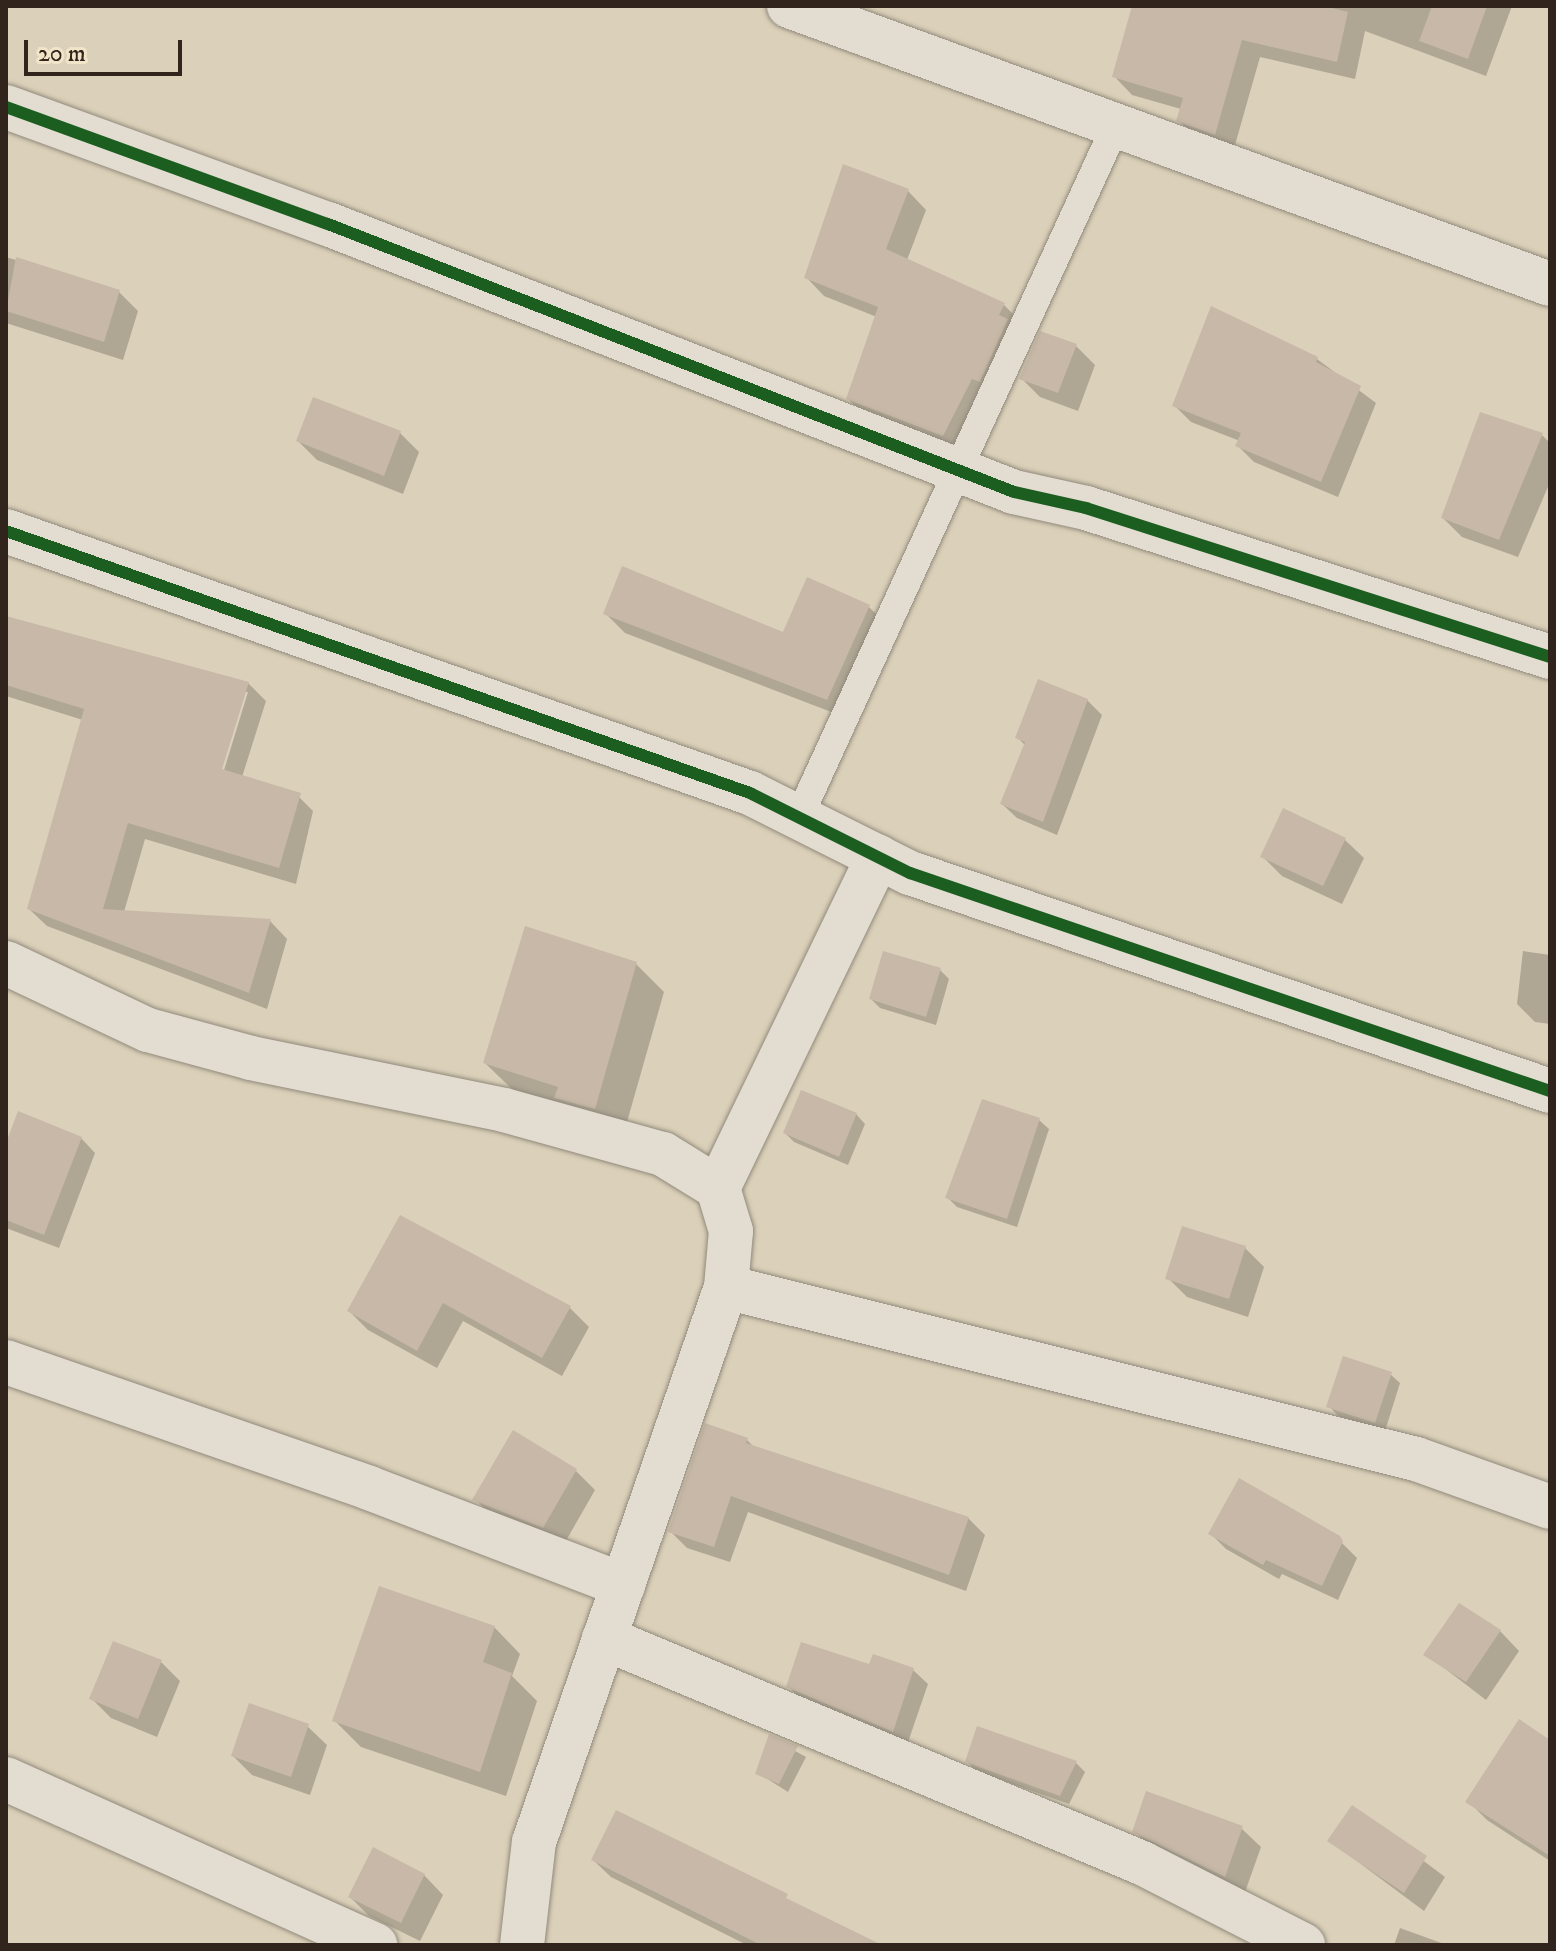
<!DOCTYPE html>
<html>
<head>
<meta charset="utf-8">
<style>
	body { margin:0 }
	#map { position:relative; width:1556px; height:1951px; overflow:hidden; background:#dbd0b9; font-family:"IM FELL DW Pica",serif }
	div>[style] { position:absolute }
	.shadow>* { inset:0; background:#0003 }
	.building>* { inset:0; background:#c7b8a7 }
	.roads { filter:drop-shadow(0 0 2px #918a7c) drop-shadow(0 0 2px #918a7c) }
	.lane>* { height:28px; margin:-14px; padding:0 14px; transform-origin:14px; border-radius:14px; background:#e3ddd1 }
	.street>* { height:44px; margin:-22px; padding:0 22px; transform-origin:22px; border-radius:22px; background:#e3ddd1 }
	.cycleway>* { height:12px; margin:-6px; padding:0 6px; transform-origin:6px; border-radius:6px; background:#1b5e20 }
	span { translate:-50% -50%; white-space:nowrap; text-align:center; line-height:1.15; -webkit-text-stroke:6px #f1e4c8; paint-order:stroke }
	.frame { position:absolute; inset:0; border:8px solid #31241d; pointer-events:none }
	.scale { position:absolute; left:24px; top:40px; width:158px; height:36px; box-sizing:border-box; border:4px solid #31241d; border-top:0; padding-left:10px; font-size:24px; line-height:28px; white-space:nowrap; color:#31241d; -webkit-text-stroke:6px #f1e4c8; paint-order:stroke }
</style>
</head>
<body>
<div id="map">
	<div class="shadow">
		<div style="clip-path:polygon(1134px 6px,1512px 6px,1486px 76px,1365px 31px,1355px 79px,1260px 57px,1233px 152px,1196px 138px,1178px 120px,1181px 109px,1132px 95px,1114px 76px)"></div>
		<div style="clip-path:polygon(908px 191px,926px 210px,907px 260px,1004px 305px,1022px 323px,961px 453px,867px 417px,848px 399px,877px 317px,824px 296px,806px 277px)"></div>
		<div style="clip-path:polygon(6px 257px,119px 292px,138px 311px,123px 360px,6px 323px)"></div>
		<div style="clip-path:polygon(1076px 346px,1095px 365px,1078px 411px,1040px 397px,1021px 378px)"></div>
		<div style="clip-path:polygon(1317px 359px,1376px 403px,1338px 497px,1254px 462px,1238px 446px,1240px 441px,1191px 422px,1174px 405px)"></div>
		<div style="clip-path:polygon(1481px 414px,1542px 435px,1550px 443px,1550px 482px,1518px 557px,1462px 537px,1443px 518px)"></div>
		<div style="clip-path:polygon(400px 433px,419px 452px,403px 494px,317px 460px,298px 441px)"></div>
		<div style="clip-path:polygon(869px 607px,888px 626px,847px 718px,625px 633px,606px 614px,784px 634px)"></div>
		<div style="clip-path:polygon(evenodd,6px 618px,248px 683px,266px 701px,242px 777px,295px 793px,313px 811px,296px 884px,145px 839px,124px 912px,270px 921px,287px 939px,267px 1009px,47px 926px,29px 909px,83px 720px,6px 696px,6px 618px,244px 692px,248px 692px,221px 780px,217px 778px,244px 692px)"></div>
		<div style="clip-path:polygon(1087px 700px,1102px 715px,1057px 835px,1017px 818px,1002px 804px,1026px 746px,1017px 737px)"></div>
		<div style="clip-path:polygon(1344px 839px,1364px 858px,1342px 904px,1282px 876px,1262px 856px)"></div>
		<div style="clip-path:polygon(1523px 951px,1550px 955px,1550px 1024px,1535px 1022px,1517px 1004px)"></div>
		<div style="clip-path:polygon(636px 964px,664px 992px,623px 1136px,514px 1091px,485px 1063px)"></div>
		<div style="clip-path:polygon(940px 970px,949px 979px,936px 1025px,880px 1008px,871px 999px)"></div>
		<div style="clip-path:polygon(983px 1101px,1039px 1120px,1049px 1129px,1017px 1227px,957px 1207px,948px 1198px)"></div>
		<div style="clip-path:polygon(856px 1114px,865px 1124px,848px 1165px,794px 1142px,785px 1133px)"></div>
		<div style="clip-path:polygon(81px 1138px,95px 1153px,59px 1248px,6px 1228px,6px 1149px)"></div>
		<div style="clip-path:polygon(401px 1217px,570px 1308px,589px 1327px,562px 1376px,463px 1321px,437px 1368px,368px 1330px,349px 1311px)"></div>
		<div style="clip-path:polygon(1245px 1248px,1264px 1267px,1248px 1317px,1187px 1297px,1168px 1278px)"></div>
		<div style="clip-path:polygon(1390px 1374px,1400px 1383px,1385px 1431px,1338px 1416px,1329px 1406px)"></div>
		<div style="clip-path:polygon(747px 1440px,756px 1449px,968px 1518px,985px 1535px,966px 1591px,748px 1512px,730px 1562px,687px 1548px,670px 1531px)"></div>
		<div style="clip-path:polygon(576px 1471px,595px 1490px,563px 1546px,494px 1518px,475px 1499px)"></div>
		<div style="clip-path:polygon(1210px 1533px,1342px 1543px,1357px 1558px,1338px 1600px,1282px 1574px,1279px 1579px,1226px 1549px)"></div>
		<div style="clip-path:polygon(494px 1627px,520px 1654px,512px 1676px,537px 1701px,506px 1796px,361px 1747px,335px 1721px)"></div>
		<div style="clip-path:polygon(1500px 1631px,1519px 1651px,1486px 1700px,1426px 1654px)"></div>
		<div style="clip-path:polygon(161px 1662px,180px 1681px,157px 1737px,111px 1718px,91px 1698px)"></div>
		<div style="clip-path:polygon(913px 1670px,928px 1684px,907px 1745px,802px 1701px,788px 1686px)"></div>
		<div style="clip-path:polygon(307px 1726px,327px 1745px,310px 1795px,252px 1775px,233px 1756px)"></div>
		<div style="clip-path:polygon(770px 1737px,806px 1757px,788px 1792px,758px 1773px)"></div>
		<div style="clip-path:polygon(1550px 1742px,1550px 1861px,1487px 1820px,1468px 1801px)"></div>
		<div style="clip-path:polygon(967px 1761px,1076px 1763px,1085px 1772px,1069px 1804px,976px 1771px)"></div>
		<div style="clip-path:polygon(1353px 1808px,1445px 1877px,1424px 1911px,1330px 1841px)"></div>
		<div style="clip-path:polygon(1241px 1828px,1261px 1847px,1244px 1895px,1154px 1851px,1135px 1831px)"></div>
		<div style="clip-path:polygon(593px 1860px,878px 1945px,747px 1945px,611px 1877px)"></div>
		<div style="clip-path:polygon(424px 1875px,443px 1895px,420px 1941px,369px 1916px,350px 1897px)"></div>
		<div style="clip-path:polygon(1400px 1928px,1447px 1945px,1394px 1945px)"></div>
	</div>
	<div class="building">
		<div style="clip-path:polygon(1132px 6px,1324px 6px,1348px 12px,1337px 62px,1242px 40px,1215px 135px,1176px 121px,1183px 98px,1112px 77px)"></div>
		<div style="clip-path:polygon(1432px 6px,1487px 6px,1468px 59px,1419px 41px)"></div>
		<div style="clip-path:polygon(843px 164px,909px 189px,886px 249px,1005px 303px,999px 315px,1008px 319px,980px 382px,972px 379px,943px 436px,846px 399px,878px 307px,804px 278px)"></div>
		<div style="clip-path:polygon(16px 257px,120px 290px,104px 342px,6px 311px)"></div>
		<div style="clip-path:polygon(1211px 306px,1318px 357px,1316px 362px,1361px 386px,1321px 482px,1235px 446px,1241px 433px,1172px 406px)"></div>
		<div style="clip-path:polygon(1040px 331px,1077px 344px,1058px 393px,1019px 379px)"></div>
		<div style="clip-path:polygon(313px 397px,401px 431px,384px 476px,296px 441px)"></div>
		<div style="clip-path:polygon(1480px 412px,1543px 433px,1499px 540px,1441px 518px)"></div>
		<div style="clip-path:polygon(622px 566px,783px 632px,807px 577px,870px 605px,827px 700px,603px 614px)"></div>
		<div style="clip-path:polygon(6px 616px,249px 682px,222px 769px,301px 793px,279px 868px,128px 823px,103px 909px,271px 919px,249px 993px,27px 909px,84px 709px,6px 685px)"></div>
		<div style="clip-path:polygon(1038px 679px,1088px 699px,1043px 822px,1000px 804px,1025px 742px,1015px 738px)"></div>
		<div style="clip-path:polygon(1283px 808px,1346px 838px,1323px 886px,1260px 857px)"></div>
		<div style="clip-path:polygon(525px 926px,637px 962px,595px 1109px,554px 1098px,558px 1087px,483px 1063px)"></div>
		<div style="clip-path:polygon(883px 951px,941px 968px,926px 1017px,869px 999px)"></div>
		<div style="clip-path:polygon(801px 1090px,857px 1113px,839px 1157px,783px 1133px)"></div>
		<div style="clip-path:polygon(982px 1099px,1040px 1118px,1007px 1219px,945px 1198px)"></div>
		<div style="clip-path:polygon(18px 1111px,82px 1137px,44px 1235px,6px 1220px,6px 1143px)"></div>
		<div style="clip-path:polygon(400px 1215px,571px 1306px,542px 1358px,443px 1303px,417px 1351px,347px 1311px)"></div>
		<div style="clip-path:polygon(1182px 1226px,1246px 1246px,1229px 1299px,1165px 1279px)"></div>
		<div style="clip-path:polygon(1343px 1356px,1392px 1372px,1375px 1423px,1326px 1407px)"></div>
		<div style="clip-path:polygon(705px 1423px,748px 1438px,746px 1443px,969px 1517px,949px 1575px,731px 1496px,714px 1547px,668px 1532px)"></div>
		<div style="clip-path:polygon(513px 1430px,577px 1469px,543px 1528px,472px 1500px)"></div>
		<div style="clip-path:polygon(1239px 1478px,1340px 1536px,1343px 1541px,1322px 1586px,1266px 1560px,1263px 1565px,1208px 1534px)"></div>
		<div style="clip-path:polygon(379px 1586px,495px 1626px,483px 1662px,512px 1673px,480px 1772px,332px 1721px)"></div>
		<div style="clip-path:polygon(1459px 1603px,1501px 1630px,1466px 1682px,1423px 1655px)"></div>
		<div style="clip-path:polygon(113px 1641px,162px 1660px,138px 1719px,89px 1699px)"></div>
		<div style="clip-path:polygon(801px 1642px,869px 1664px,873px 1654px,914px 1668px,893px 1732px,786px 1687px)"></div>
		<div style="clip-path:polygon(249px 1703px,309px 1724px,291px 1777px,231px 1756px)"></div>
		<div style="clip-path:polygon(1519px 1719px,1550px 1740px,1550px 1856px,1465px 1802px)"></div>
		<div style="clip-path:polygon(977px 1726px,1077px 1761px,1060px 1796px,965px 1762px)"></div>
		<div style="clip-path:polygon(769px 1734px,798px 1746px,779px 1784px,755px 1774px)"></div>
		<div style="clip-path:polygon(1146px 1791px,1243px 1826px,1225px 1877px,1132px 1832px)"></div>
		<div style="clip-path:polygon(1352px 1805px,1427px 1856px,1404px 1893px,1327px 1841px)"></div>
		<div style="clip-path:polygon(616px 1810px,788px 1894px,786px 1898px,882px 1945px,761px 1945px,591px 1860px)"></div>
		<div style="clip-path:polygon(373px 1847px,425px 1874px,401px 1923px,348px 1897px)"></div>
	</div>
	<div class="roads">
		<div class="lane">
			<div style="left:799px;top:817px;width:761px;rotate:-65.39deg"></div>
		</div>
		<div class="street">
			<div style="left:789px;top:6px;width:810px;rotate:20.07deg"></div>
			<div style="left:6px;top:107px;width:343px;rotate:20deg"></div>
			<div style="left:328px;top:224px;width:736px;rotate:21.34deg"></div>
			<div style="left:1014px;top:492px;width:74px;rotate:12.5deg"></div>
			<div style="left:1086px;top:508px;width:487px;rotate:17.8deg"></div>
			<div style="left:6px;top:531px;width:789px;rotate:19.4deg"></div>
			<div style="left:750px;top:793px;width:179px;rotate:26.6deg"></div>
			<div style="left:910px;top:873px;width:676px;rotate:18.81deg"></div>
			<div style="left:6px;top:963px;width:157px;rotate:25.3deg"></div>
			<div style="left:148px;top:1030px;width:107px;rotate:15.2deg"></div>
			<div style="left:251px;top:1058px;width:258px;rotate:11.6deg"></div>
			<div style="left:504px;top:1110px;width:165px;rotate:15.5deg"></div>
			<div style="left:663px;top:1154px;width:65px;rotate:31.7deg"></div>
			<div style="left:718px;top:1188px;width:45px;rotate:73.2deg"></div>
			<div style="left:731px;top:1231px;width:56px;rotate:95.1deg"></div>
			<div style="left:718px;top:1188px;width:368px;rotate:-64.2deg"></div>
			<div style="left:6px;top:1362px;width:384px;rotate:19.1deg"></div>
			<div style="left:369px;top:1488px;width:272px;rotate:20.9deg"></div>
			<div style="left:604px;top:1638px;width:583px;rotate:22.7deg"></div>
			<div style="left:1142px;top:1863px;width:181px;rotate:27deg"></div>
			<div style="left:6px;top:1779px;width:405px;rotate:24.2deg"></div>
			<div style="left:522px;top:1945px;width:104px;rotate:-83.4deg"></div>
			<div style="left:534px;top:1842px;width:587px;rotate:-70.92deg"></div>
			<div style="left:726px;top:1287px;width:711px;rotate:14deg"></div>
			<div style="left:1416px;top:1459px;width:142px;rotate:19.7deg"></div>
		</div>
	</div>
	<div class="cycleway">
		<div style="left:6px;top:107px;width:343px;rotate:20deg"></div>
		<div style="left:328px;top:224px;width:736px;rotate:21.34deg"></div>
		<div style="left:1014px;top:492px;width:74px;rotate:12.5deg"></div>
		<div style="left:1086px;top:508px;width:487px;rotate:17.8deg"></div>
		<div style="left:6px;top:531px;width:789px;rotate:19.4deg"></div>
		<div style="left:750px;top:793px;width:179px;rotate:26.6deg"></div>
		<div style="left:910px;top:873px;width:676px;rotate:18.81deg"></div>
	</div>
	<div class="frame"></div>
	<div class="scale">20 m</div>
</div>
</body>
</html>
